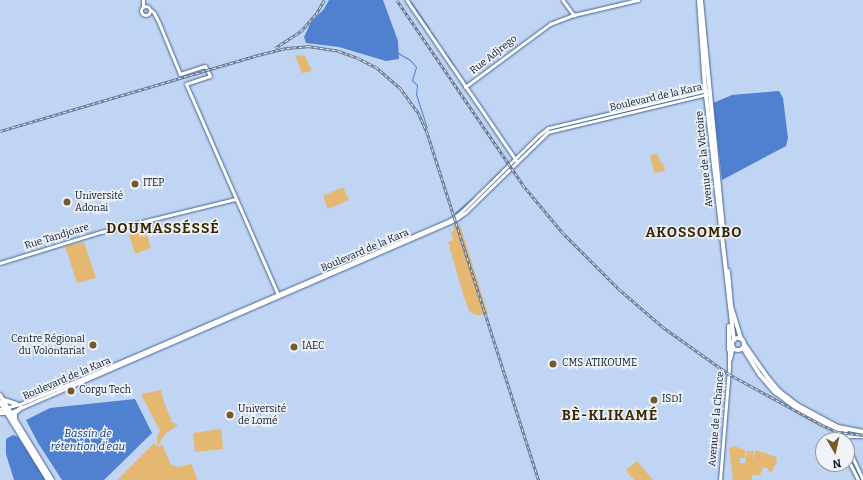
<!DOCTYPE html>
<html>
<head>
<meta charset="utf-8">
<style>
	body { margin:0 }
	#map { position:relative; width:863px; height:480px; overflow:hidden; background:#c0d4f4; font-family:Bitter,serif }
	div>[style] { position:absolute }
	.green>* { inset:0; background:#e4b870 }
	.water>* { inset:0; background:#4f81d0 }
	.stream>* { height:1px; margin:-0.5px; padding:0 0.5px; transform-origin:0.5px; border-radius:0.5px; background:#4f81d0 }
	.roads { filter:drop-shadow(0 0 1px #446291) drop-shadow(0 0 1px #446291) }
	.minor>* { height:2.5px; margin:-1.25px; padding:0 1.25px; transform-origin:1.25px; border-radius:1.25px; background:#fff }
	.major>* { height:3px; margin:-1.5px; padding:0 1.5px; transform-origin:1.5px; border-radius:1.5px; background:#fff }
	.major>.ring { margin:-1.5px; padding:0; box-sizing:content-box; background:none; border:3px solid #fff; border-radius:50% }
	.highway>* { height:4px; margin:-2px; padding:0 2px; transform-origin:2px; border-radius:2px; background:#fff }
	.highway>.ring { margin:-2px; padding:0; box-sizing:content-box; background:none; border:4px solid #fff; border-radius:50% }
	.rail>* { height:2.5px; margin-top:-1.25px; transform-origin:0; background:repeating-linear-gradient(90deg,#f0f4f9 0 3px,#6b7a94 0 6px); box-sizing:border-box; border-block:1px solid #6b7a94 }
	.dots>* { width:11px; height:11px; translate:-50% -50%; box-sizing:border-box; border:2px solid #f0f4f9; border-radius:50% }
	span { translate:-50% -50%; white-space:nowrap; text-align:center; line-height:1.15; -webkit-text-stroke:3px #f0f4f9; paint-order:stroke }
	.street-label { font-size:10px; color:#071225 }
	.poi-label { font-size:10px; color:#071225 }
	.left { translate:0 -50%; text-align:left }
	.right { translate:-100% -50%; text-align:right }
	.water-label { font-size:11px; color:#093980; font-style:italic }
	.district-label { font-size:14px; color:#3a2600; font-weight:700; letter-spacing:1px }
	.north { position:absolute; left:815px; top:432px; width:40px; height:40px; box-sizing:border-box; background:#f0f4f9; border:1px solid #939aa4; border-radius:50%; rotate:171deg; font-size:11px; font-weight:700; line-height:16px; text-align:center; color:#071225 }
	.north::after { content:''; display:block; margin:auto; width:14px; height:18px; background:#755a2c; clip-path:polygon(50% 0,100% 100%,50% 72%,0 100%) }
</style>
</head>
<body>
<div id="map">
	<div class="green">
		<div style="clip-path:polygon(295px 55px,305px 56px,312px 71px,302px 73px)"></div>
		<div style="clip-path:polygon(657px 154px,661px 163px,663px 163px,665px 171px,654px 173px,650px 155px)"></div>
		<div style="clip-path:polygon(343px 187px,349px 200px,328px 209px,323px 196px)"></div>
		<div style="clip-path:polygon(460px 225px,488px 314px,478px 315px,473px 314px,469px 310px,464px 297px,448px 242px,453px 240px,451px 232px,454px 231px,453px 226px)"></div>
		<div style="clip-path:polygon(145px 229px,151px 248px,135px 254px,129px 235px)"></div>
		<div style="clip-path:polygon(84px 242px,96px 278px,77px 283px,65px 246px)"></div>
		<div style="clip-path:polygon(161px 390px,164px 402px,172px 422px,178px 425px,165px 434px,158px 446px,157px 444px,157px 436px,160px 431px,141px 394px)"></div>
		<div style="clip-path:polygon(221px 429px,223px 449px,195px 452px,193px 433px)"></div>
		<div style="clip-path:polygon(154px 443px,158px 447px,162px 444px,171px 465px,178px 467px,191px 464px,198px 480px,117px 480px)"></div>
		<div style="clip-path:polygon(734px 446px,745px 450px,745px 458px,740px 458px,740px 463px,745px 463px,747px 451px,754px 451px,752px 461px,756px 450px,776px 457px,777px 463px,773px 468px,773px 471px,769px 472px,768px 468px,763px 467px,760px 475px,752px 475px,752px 480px,733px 480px,729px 448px)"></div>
		<div style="clip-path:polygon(637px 461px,653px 480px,634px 480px,626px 470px)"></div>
	</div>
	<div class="water">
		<div style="clip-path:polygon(329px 0,383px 0,398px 41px,399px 59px,386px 61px,339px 47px,306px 43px,304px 37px,311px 22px,324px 9px)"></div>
		<div style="clip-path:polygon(779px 91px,783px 98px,788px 138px,786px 146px,722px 180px,713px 103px,732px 95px)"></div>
		<div style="clip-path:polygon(135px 399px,152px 433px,104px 480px,62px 480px,38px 443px,26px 420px,50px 408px)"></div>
		<div style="clip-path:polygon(13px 435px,18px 437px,46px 480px,14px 480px,6px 454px,6px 439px)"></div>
	</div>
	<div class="stream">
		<div style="left:411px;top:2px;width:32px;rotate:56deg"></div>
		<div style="left:431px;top:32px;width:9px;rotate:58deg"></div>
		<div style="left:444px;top:52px;width:17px;rotate:54deg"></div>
		<div style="left:398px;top:53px;width:14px;rotate:30deg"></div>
		<div style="left:410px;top:60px;width:9px;rotate:49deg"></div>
		<div style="left:416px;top:67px;width:14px;rotate:107deg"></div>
		<div style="left:412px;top:80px;width:7px;rotate:45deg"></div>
		<div style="left:417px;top:85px;width:9px;rotate:96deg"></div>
		<div style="left:416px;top:94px;width:35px;rotate:72deg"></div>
		<div style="left:490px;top:181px;width:14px;rotate:-45deg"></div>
		<div style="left:455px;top:213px;width:25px;rotate:-40deg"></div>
	</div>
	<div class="roads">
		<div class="minor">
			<div style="left:407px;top:0;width:195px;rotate:55.7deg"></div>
			<div style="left:563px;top:0;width:19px;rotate:54deg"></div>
			<div style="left:465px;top:87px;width:106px;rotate:-36.5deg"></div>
			<div style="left:550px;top:24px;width:26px;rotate:-21deg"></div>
			<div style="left:574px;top:15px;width:66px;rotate:-13.2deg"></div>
			<div style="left:0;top:263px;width:106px;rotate:-17.1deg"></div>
			<div style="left:101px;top:232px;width:138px;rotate:-13.8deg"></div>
		</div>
		<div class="major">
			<div class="ring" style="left:141.5px;top:6.5px;width:6px;height:6px"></div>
			<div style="left:143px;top:7px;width:7px;rotate:-90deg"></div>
			<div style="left:151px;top:10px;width:4px;rotate:45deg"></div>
			<div style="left:154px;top:13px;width:11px;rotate:63deg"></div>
			<div style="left:159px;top:23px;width:55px;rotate:67.6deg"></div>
			<div style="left:180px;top:74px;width:26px;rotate:-18deg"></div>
			<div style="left:205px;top:66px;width:11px;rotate:63deg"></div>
			<div style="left:210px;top:76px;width:25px;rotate:162deg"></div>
			<div style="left:186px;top:84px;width:230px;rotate:66.4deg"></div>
			<div style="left:730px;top:359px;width:13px;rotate:-77deg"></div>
			<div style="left:0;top:409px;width:21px;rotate:-14deg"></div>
			<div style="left:20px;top:404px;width:74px;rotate:-22.4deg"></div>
			<div style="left:88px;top:376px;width:394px;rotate:-23.3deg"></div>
			<div style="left:450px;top:220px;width:12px;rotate:-35deg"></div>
			<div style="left:460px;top:213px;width:110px;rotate:-44.6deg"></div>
			<div style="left:538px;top:136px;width:13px;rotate:-39deg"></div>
			<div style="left:548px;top:128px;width:163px;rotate:-13.4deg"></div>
			<div style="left:9px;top:413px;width:486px;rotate:-23.4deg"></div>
			<div style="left:455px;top:220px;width:14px;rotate:-36deg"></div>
			<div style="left:466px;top:212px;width:115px;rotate:-44.3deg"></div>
			<div style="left:548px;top:132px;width:163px;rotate:-13.4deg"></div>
			<div style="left:841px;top:436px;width:4px;rotate:90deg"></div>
			<div style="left:847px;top:446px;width:5px;rotate:37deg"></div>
			<div style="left:851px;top:449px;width:6px;rotate:129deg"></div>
			<div style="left:850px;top:452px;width:31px;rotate:65deg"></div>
			<div style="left:847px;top:458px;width:25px;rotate:63deg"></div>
			<div style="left:720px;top:480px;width:111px;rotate:-85.4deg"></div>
			<div style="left:729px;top:369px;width:19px;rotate:-90deg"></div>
			<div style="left:729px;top:350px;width:7px;rotate:-63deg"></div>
		</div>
		<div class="highway">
			<div style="left:699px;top:0;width:87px;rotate:86.1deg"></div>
			<div style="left:705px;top:87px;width:255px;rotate:83.5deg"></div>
			<div style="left:701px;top:0;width:230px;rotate:84.5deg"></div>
			<div style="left:728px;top:271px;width:35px;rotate:85deg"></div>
			<div style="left:731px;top:306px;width:34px;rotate:73deg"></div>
			<div class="ring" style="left:732px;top:338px;width:8px;height:8px"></div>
			<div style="left:744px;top:344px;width:42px;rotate:54.8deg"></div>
			<div style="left:768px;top:378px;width:17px;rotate:50deg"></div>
			<div style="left:779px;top:391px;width:23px;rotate:38deg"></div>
			<div style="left:797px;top:405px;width:47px;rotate:28.2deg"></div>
			<div style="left:838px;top:427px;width:25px;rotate:11deg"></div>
			<div style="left:743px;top:348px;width:32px;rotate:58deg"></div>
			<div style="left:760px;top:375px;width:23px;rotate:49deg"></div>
			<div style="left:775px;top:392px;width:34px;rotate:37deg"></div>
			<div style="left:802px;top:412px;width:42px;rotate:27.2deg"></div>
			<div style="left:729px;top:350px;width:24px;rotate:-90deg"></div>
			<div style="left:0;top:395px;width:100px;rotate:58.5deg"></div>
			<div style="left:4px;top:400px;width:13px;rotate:18deg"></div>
			<div style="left:0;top:402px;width:92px;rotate:58.4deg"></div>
			<div style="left:0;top:413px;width:8px"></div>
			<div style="left:15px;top:418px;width:5px;rotate:-90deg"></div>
			<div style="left:15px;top:413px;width:8px;rotate:-40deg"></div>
			<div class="ring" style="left:838px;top:429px;width:4px;height:4px"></div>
			<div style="left:845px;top:436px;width:18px"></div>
		</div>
	</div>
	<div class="rail">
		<div style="left:397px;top:0;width:224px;rotate:55.7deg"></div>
		<div style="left:523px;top:185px;width:62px;rotate:50.2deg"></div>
		<div style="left:563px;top:233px;width:81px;rotate:45deg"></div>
		<div style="left:620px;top:290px;width:57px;rotate:40.7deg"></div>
		<div style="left:663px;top:327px;width:81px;rotate:35.5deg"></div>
		<div style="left:729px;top:374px;width:106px;rotate:28.7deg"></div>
		<div style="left:822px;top:425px;width:17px;rotate:24deg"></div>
		<div style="left:838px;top:432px;width:25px;rotate:7deg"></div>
		<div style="left:275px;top:48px;width:31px;rotate:-33deg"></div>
		<div style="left:301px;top:31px;width:23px;rotate:-49deg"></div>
		<div style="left:316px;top:14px;width:16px;rotate:-60deg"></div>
		<div style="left:0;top:131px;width:269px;rotate:-16.4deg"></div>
		<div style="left:258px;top:55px;width:30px;rotate:-14deg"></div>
		<div style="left:287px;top:48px;width:21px;rotate:-5deg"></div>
		<div style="left:308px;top:46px;width:31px;rotate:9deg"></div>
		<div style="left:339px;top:51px;width:20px;rotate:20deg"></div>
		<div style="left:358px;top:58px;width:20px;rotate:27deg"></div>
		<div style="left:376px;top:67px;width:33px;rotate:41deg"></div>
		<div style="left:401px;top:89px;width:31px;rotate:54deg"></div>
		<div style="left:419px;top:114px;width:20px;rotate:66deg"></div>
		<div style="left:427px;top:132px;width:366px;rotate:72.2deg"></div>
	</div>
	<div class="dots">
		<div style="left:135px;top:184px;background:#755a2c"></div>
		<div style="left:67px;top:202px;background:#755a2c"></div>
		<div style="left:93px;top:345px;background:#755a2c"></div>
		<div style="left:294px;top:347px;background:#755a2c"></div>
		<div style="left:553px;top:364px;background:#755a2c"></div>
		<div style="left:71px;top:391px;background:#755a2c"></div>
		<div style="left:654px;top:400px;background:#755a2c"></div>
		<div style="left:230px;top:415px;background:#755a2c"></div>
	</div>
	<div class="street-label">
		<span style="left:494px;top:55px;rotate:-38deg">Rue Adjrego</span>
		<span style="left:656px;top:98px;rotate:-13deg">Boulevard de la Kara</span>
		<span style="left:705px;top:159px;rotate:-96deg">Avenue de la Victoire</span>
		<span style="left:57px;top:237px;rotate:-17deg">Rue Tandjoare</span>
		<span style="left:365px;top:251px;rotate:-23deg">Boulevard de la Kara</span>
		<span style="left:67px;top:379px;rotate:-23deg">Boulevard de la Kara</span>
		<span style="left:717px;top:419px;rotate:-85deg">Avenue de la Chance</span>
	</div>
	<div class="poi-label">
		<span class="left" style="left:143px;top:184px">ITEP</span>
		<span class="left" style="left:75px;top:202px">Université<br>Adonai</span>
		<span class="right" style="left:85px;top:345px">Centre Régional<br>du Volontariat</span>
		<span class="left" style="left:302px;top:347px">IAEC</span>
		<span class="left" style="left:562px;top:364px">CMS ATIKOUME</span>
		<span class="left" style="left:79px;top:391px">Corgu Tech</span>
		<span class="left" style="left:662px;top:400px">ISDI</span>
		<span class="left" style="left:238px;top:415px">Université<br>de Lomé</span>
	</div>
	<div class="water-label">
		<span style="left:88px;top:441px">Bassin de<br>rétention d'eau</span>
	</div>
	<div class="district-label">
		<span style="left:163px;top:229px">DOUMASSÉSSÉ</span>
		<span style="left:694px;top:233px">AKOSSOMBO</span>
		<span style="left:610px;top:416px">BÈ-KLIKAMÉ</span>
	</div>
	<div class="north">N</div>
</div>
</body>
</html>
